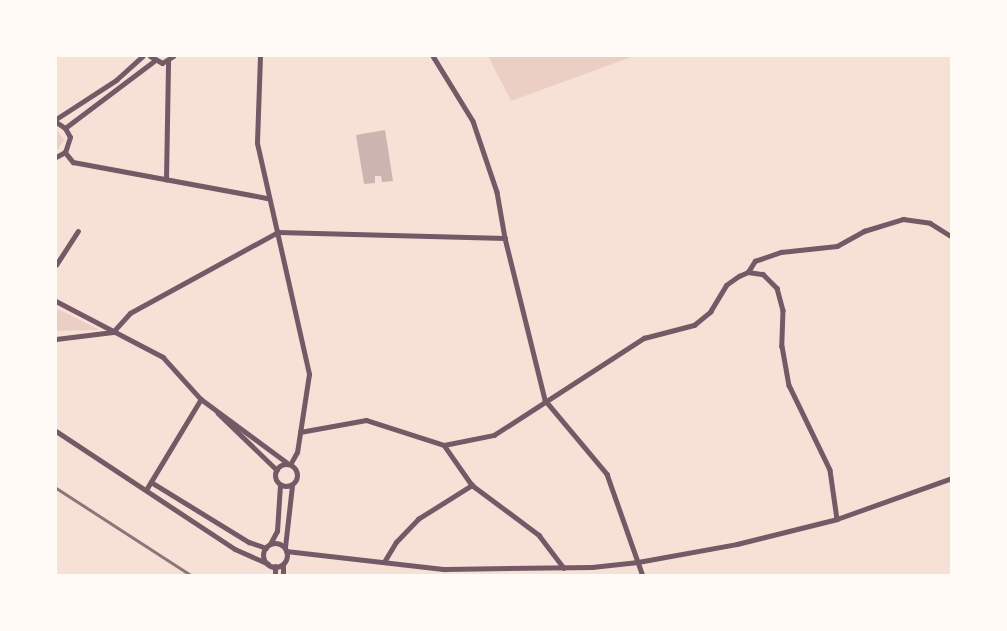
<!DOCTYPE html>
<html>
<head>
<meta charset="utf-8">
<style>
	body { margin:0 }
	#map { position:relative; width:1007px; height:631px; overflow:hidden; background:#f7e1d7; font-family:"Exo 2",sans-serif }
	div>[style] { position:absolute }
	.green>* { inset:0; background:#ebcfc5 }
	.building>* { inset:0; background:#ccb4b1 }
	.minor>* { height:4.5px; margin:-2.25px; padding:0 2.25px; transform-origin:2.25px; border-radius:2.25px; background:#755966 }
	.tertiary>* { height:5px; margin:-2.5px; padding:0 2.5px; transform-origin:2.5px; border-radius:2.5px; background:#755966 }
	.tertiary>.ring { margin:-2.5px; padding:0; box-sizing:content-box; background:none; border:5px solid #755966; border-radius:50% }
	.rail>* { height:3px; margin:-1.5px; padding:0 1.5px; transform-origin:1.5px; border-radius:1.5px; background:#8f747c }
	span { translate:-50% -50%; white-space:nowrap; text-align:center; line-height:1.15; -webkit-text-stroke:5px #fffaf5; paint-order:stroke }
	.frame { position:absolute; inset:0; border:57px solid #fffaf5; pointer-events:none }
</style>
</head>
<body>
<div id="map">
	<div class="green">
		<div style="clip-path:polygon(488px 56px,634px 56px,511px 101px)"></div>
		<div style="clip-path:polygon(56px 129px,64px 140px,56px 152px)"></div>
		<div style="clip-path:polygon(56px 308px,98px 329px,98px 330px,56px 331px)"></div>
	</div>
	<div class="building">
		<div style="clip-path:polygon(385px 130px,393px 181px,382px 182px,381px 176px,375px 176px,375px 183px,364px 184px,356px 135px)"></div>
	</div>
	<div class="minor">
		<div style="left:433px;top:56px;width:76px;rotate:58.4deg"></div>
		<div style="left:473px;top:121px;width:75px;rotate:71.3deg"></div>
		<div style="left:497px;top:192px;width:47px;rotate:80.1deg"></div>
		<div style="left:505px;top:238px;width:167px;rotate:76.1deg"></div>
		<div style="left:545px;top:400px;width:97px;rotate:50deg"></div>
		<div style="left:607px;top:474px;width:108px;rotate:70.6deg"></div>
		<div style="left:65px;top:152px;width:13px;rotate:51deg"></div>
		<div style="left:73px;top:162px;width:198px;rotate:10.5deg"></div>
		<div style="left:166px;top:180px;width:119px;rotate:-89deg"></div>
		<div style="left:56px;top:265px;width:40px;rotate:-57.1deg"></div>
		<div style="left:748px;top:272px;width:13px;rotate:-58deg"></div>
		<div style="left:755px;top:261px;width:28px;rotate:-19deg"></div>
		<div style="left:781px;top:252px;width:56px;rotate:-6.1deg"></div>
		<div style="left:837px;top:246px;width:31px;rotate:-29deg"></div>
		<div style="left:864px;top:231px;width:41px;rotate:-17.1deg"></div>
		<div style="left:903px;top:219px;width:27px;rotate:8deg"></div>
		<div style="left:930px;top:223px;width:26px;rotate:32deg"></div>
		<div style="left:56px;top:301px;width:121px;rotate:27.6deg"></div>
		<div style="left:163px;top:357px;width:57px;rotate:47.9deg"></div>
		<div style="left:201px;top:399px;width:106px;rotate:36.5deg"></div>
		<div style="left:56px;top:339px;width:57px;rotate:-7deg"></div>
		<div style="left:113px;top:332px;width:25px;rotate:-48deg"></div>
		<div style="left:130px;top:313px;width:169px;rotate:-28.7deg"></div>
		<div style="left:278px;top:232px;width:227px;rotate:1.5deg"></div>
		<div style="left:218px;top:413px;width:82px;rotate:44deg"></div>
		<div style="left:56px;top:431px;width:214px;rotate:33.4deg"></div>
		<div style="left:235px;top:549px;width:36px;rotate:24deg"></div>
		<div style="left:300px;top:432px;width:67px;rotate:-10.3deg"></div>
		<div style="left:366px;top:420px;width:82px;rotate:17.8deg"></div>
		<div style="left:444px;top:445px;width:51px;rotate:-11.3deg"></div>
		<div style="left:494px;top:435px;width:179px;rotate:-32.9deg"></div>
		<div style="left:644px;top:338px;width:52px;rotate:-14.6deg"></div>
		<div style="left:694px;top:325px;width:21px;rotate:-39deg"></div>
		<div style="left:710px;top:312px;width:31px;rotate:-59deg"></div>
		<div style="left:726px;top:285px;width:16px;rotate:-35deg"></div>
		<div style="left:739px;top:276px;width:10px;rotate:-24deg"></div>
		<div style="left:748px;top:272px;width:15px;rotate:8deg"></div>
		<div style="left:763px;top:274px;width:20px;rotate:45deg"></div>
		<div style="left:777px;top:288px;width:23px;rotate:75deg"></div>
		<div style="left:783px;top:310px;width:36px;rotate:92deg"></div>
		<div style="left:782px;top:346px;width:40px;rotate:80deg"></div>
		<div style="left:789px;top:385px;width:94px;rotate:64.2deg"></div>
		<div style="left:830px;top:470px;width:49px;rotate:81.9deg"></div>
		<div style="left:444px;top:445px;width:49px;rotate:55deg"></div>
		<div style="left:472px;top:485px;width:84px;rotate:36.7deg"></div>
		<div style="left:539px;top:535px;width:41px;rotate:52.9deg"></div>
		<div style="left:151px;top:482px;width:115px;rotate:31.5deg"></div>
		<div style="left:249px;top:542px;width:18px;rotate:19deg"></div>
		<div style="left:146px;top:490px;width:106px;rotate:-58.9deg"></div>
		<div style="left:286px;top:551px;width:160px;rotate:6.5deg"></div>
		<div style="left:445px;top:569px;width:147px;rotate:-0.8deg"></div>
		<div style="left:592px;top:567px;width:46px;rotate:-6.2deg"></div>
		<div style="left:638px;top:562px;width:101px;rotate:-10.3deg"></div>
		<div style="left:737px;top:544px;width:103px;rotate:-14deg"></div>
		<div style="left:837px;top:519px;width:122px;rotate:-19.6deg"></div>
		<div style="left:384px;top:562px;width:23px;rotate:-59deg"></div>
		<div style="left:396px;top:542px;width:32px;rotate:-46deg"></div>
		<div style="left:418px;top:519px;width:64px;rotate:-32.2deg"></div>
	</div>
	<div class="tertiary">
		<div style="left:150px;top:56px;width:14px;rotate:30deg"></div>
		<div style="left:162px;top:63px;width:13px;rotate:-32deg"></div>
		<div style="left:260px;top:56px;width:87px;rotate:92deg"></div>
		<div style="left:257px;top:143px;width:237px;rotate:77.3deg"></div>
		<div style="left:309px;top:374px;width:79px;rotate:98.7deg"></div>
		<div style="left:297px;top:452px;width:13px;rotate:119deg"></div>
		<div style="left:56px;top:119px;width:72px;rotate:-33deg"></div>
		<div style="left:116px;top:80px;width:36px;rotate:-42deg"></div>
		<div style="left:56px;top:122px;width:11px;rotate:34deg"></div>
		<div style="left:65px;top:128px;width:10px;rotate:61deg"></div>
		<div style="left:70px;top:137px;width:16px;rotate:108deg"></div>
		<div style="left:65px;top:152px;width:10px;rotate:151deg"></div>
		<div style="left:65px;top:128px;width:111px;rotate:-37deg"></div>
		<div class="ring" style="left:275px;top:464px;width:17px;height:17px"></div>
		<div class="ring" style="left:263px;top:543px;width:19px;height:19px"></div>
		<div style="left:270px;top:544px;width:15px;rotate:-62deg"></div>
		<div style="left:277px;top:531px;width:46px;rotate:-86.3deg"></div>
		<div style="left:285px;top:547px;width:61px;rotate:-83.5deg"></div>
		<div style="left:283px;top:564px;width:12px;rotate:90deg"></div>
		<div style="left:275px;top:576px;width:10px;rotate:-90deg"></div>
	</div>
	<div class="rail">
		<div style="left:56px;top:488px;width:162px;rotate:32.9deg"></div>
	</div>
	<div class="frame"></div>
</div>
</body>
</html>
